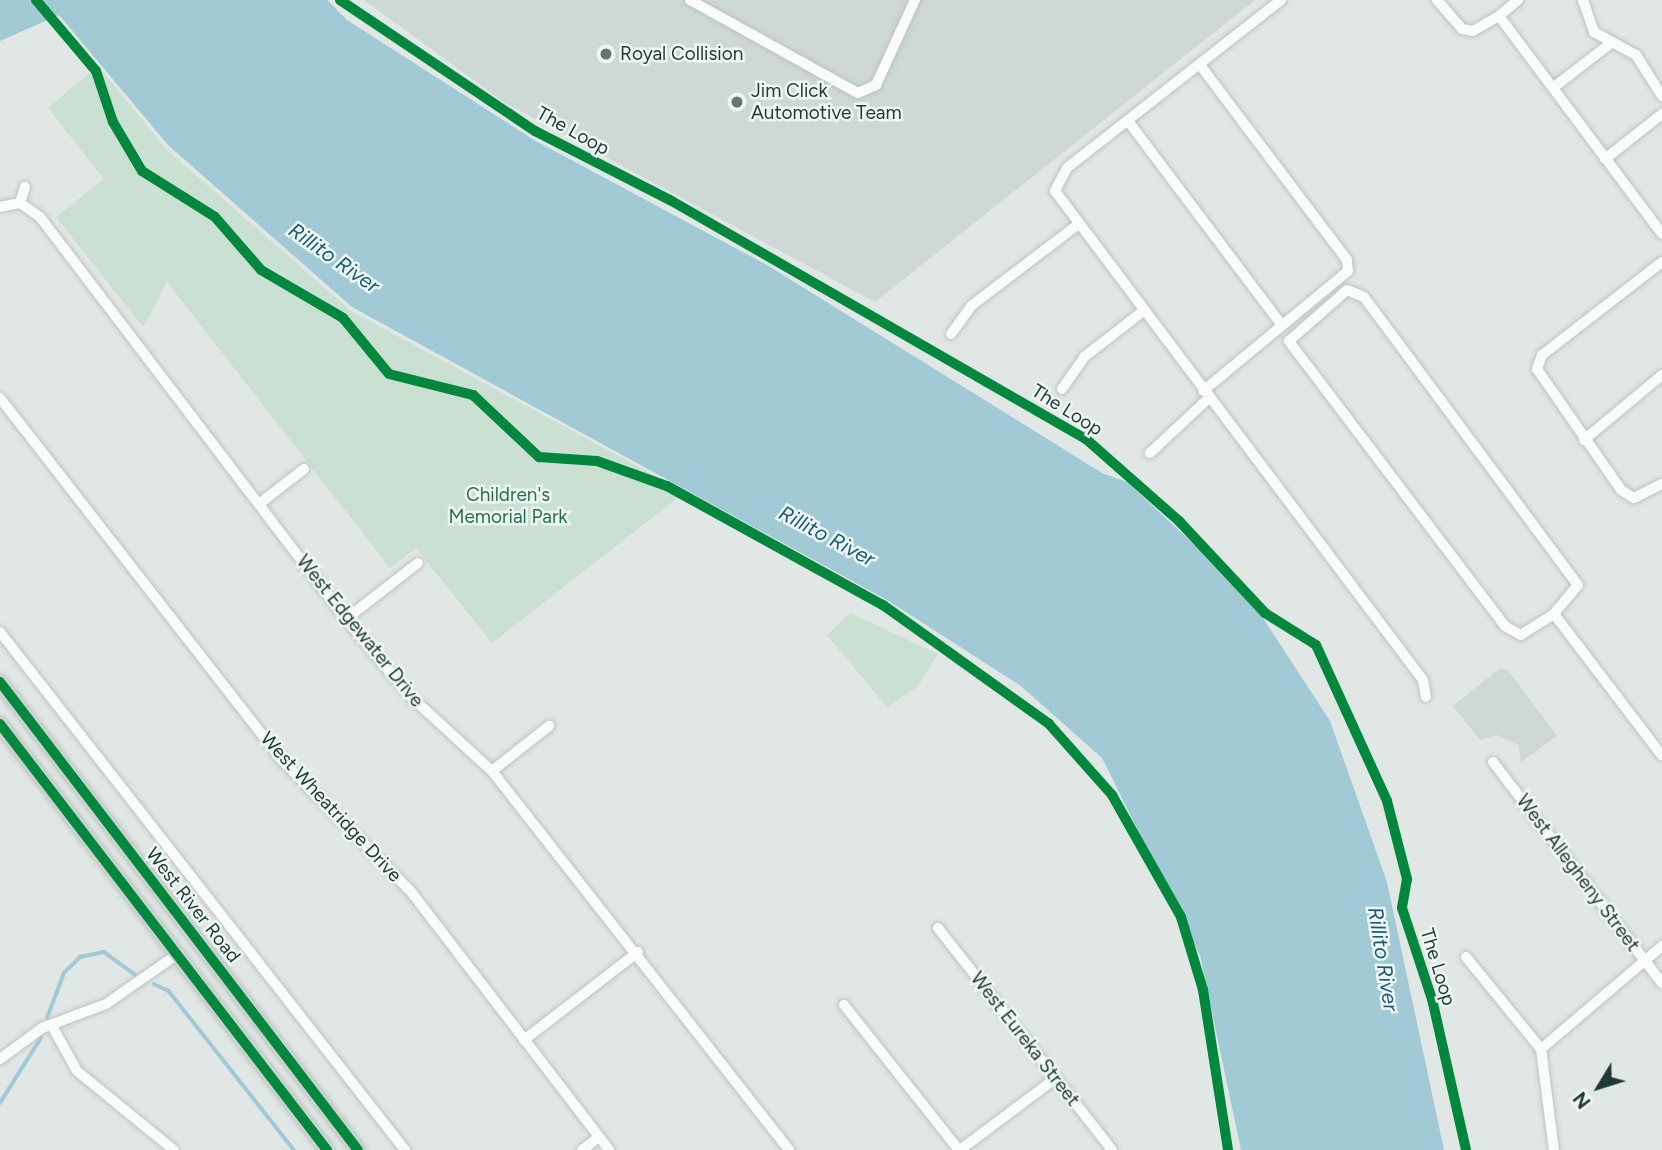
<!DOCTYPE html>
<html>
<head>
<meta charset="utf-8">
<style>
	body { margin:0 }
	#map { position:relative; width:1662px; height:1150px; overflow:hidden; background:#e1e7e4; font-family:Figtree,sans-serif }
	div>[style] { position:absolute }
	.built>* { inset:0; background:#ced8d5 }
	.green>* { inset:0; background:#c9e0d2 }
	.water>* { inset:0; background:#a1cad6 }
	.stream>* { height:3.5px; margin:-1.75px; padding:0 1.75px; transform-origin:1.75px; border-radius:1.75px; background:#a1cad6 }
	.roads { filter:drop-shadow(0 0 2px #bec4c1) drop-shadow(0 0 2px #bec4c1) }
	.minor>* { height:10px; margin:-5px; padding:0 5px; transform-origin:5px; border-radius:5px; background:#fafbfb }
	.primary>* { height:14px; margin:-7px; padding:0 7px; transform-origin:7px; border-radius:7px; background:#ccd4d2 }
	.cycleway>* { height:10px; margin:-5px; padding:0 5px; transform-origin:5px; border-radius:5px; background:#00873e }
	.dots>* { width:19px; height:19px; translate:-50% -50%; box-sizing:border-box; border:4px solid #eef6f3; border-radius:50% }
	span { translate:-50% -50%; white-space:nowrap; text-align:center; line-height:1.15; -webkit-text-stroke:5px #eef6f3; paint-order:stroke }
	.poi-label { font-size:19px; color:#1f3935 }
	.left { translate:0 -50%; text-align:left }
	.street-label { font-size:19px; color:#1f3935 }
	.park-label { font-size:19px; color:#2a6f4c }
	.water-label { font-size:21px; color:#1a5c74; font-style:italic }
	.north { position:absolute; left:1564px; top:1052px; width:70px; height:70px; -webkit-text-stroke:5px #eef6f3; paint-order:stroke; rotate:232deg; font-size:19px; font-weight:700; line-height:28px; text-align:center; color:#1f3935 }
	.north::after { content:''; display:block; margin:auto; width:24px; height:32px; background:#1f3935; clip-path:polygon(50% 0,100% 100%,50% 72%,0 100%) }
</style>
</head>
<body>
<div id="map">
	<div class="built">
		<div style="clip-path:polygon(364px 0,1255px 0,875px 302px,505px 103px)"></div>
		<div style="clip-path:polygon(1499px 669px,1508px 670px,1557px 736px,1521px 762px,1518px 745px,1497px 735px,1480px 740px,1453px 706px)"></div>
	</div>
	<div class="green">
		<div style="clip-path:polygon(98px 66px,167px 150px,351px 311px,685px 492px,492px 643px,416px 548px,390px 568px,167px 282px,143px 327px,56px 217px,104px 179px,48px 108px)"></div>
		<div style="clip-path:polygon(850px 613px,938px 654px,918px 686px,887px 707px,827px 635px)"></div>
	</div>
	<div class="water">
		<div style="clip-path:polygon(0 0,327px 0,347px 20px,534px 140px,767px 265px,1102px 473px,1127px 482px,1248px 595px,1330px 721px,1387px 882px,1444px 1150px,1241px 1150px,1200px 955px,1102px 758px,1021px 686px,887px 600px,352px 307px,168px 145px,59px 15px,0 41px)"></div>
	</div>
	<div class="stream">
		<div style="left:154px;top:984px;width:17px;rotate:25deg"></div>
		<div style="left:169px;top:991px;width:202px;rotate:51.8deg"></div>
		<div style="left:47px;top:1018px;width:48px;rotate:-69.3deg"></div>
		<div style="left:64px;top:973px;width:23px;rotate:-45deg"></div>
		<div style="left:80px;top:957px;width:25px;rotate:-12deg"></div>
		<div style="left:104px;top:952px;width:39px;rotate:36deg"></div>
		<div style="left:0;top:1103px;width:77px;rotate:-57.8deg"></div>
	</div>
	<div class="roads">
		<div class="minor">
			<div style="left:690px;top:0;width:192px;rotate:29deg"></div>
			<div style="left:858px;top:93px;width:20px;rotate:-24deg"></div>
			<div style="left:876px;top:85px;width:94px;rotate:-65.4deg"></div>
			<div style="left:1281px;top:0;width:272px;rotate:141.9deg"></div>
			<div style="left:1067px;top:168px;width:26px;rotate:118deg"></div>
			<div style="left:1055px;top:191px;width:612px;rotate:53.04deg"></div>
			<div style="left:1423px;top:680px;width:17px;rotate:80deg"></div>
			<div style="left:1437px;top:0;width:38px;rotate:49deg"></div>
			<div style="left:1462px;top:29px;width:11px;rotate:10deg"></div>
			<div style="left:1473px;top:31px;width:30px;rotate:-30deg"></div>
			<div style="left:1499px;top:16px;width:272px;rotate:53.2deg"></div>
			<div style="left:1583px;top:0;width:34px;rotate:71deg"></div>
			<div style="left:1594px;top:32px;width:48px;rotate:28.7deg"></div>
			<div style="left:1636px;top:55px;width:49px;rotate:57.6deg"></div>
			<div style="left:1499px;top:16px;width:25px;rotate:-40deg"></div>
			<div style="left:1200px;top:65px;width:244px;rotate:53deg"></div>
			<div style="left:1347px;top:260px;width:11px;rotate:85deg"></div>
			<div style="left:1348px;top:271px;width:188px;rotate:140.4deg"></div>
			<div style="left:1554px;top:87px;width:72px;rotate:-37.7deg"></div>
			<div style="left:1128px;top:121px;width:256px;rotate:53deg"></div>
			<div style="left:1605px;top:159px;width:73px;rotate:-38.3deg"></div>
			<div style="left:20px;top:203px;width:17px;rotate:-73deg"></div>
			<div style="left:0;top:207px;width:20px;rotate:-11deg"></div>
			<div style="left:20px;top:203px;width:24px;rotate:35deg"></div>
			<div style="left:40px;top:217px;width:505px;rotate:52.72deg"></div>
			<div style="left:346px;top:619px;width:99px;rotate:50.3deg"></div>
			<div style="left:409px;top:695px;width:113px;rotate:42.5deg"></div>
			<div style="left:492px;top:771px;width:482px;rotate:51.9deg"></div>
			<div style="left:1662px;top:262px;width:152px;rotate:142.2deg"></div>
			<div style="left:1542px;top:355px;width:15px;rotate:110deg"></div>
			<div style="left:1537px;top:369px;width:147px;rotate:55.2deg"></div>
			<div style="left:1621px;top:490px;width:15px;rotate:32deg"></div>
			<div style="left:1634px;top:498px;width:31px;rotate:-27deg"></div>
			<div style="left:1347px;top:290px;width:18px;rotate:22deg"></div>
			<div style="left:1364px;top:297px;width:359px;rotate:53.4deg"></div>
			<div style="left:1578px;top:585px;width:38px;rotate:130deg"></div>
			<div style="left:1554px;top:614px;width:39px;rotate:148deg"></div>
			<div style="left:1521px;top:635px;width:18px;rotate:-151deg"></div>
			<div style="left:1505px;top:626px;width:358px;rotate:-127.2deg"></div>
			<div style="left:1289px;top:341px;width:77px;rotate:-41.3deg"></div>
			<div style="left:951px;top:334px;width:34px;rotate:-54deg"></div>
			<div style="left:971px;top:306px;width:132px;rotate:-37.3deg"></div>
			<div style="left:1062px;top:389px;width:39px;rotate:-55deg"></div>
			<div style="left:1084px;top:357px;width:73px;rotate:-37.8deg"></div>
			<div style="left:0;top:398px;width:455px;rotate:52.1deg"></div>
			<div style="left:279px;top:757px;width:190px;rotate:45.6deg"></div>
			<div style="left:412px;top:893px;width:324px;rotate:52.5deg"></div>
			<div style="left:1584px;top:440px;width:102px;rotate:-39.8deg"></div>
			<div style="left:1150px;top:453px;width:79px;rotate:-43deg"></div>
			<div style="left:259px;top:504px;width:57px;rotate:-37.9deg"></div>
			<div style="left:1554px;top:614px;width:178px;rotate:52.7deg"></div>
			<div style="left:346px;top:619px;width:91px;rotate:-37.9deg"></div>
			<div style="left:0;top:632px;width:658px;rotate:51.98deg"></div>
			<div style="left:1493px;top:762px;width:278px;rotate:52.6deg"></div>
			<div style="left:492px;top:771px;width:73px;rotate:-38.3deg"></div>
			<div style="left:938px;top:928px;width:282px;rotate:51.9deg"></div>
			<div style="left:1466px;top:957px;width:119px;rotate:50.8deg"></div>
			<div style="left:1541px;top:1049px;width:102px;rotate:82.7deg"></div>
			<div style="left:844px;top:1005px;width:185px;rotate:51.6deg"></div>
			<div style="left:52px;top:1026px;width:51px;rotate:60.9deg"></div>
			<div style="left:77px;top:1071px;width:125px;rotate:39.2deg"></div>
			<div style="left:524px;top:1040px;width:144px;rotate:-37.7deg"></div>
			<div style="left:1541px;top:1049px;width:159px;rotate:-40.4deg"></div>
			<div style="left:0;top:1059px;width:52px;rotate:-36.4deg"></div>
			<div style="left:42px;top:1028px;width:68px;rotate:-20.6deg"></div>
			<div style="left:106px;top:1004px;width:89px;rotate:-34.9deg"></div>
			<div style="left:582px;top:1150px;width:21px;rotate:-37deg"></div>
			<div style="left:960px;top:1150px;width:120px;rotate:-36.9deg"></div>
		</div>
		<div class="primary">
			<div style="left:0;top:682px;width:589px;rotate:52.59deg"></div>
			<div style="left:0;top:724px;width:537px;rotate:52.49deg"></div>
		</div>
	</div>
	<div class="cycleway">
		<div style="left:36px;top:0;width:93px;rotate:49.8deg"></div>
		<div style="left:96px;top:71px;width:54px;rotate:71.6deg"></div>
		<div style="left:113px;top:122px;width:57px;rotate:59.4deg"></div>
		<div style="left:142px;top:171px;width:86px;rotate:32.2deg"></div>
		<div style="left:215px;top:217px;width:70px;rotate:49deg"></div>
		<div style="left:261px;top:270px;width:95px;rotate:30.3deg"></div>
		<div style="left:343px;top:318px;width:72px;rotate:50.6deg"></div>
		<div style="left:389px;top:374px;width:87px;rotate:14deg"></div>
		<div style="left:473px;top:395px;width:91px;rotate:43.2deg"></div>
		<div style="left:539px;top:457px;width:58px;rotate:3.9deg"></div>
		<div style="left:597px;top:461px;width:74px;rotate:19.7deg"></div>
		<div style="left:667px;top:486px;width:247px;rotate:28.9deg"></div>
		<div style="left:883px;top:605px;width:204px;rotate:35.6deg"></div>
		<div style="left:1049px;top:724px;width:95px;rotate:48.4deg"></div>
		<div style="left:1112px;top:795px;width:140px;rotate:60.5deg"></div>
		<div style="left:1181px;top:917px;width:76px;rotate:73.2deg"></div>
		<div style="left:1203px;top:990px;width:162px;rotate:81.1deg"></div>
		<div style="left:340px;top:0;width:235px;rotate:33.9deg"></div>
		<div style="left:535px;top:131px;width:152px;rotate:27.1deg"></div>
		<div style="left:670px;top:200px;width:480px;rotate:29.9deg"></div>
		<div style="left:1086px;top:439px;width:124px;rotate:41.4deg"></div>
		<div style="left:1179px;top:521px;width:126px;rotate:46.9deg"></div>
		<div style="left:1265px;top:613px;width:60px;rotate:32.1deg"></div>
		<div style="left:1316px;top:645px;width:171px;rotate:65.5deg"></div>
		<div style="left:1387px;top:801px;width:81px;rotate:75.6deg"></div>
		<div style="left:1407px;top:879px;width:29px;rotate:100deg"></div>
		<div style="left:1402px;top:908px;width:96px;rotate:71.8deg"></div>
		<div style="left:1432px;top:999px;width:155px;rotate:77.3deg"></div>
		<div style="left:0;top:682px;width:589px;rotate:52.59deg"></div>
		<div style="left:0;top:724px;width:537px;rotate:52.49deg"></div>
	</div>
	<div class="dots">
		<div style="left:606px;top:54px;background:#637672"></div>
		<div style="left:737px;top:102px;background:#637672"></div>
	</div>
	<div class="poi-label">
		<span class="left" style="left:620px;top:54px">Royal Collision</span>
		<span class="left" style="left:751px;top:102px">Jim Click<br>Automotive Team</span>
	</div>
	<div class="street-label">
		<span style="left:573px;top:131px;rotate:29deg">The Loop</span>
		<span style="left:1067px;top:410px;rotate:32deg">The Loop</span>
		<span style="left:360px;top:631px;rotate:51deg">West Edgewater Drive</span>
		<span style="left:331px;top:807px;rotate:47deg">West Wheatridge Drive</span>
		<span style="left:1578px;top:873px;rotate:53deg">West Allegheny Street</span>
		<span style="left:193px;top:905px;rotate:52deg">West River Road</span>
		<span style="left:1438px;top:967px;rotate:73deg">The Loop</span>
		<span style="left:1025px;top:1039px;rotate:52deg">West Eureka Street</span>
	</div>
	<div class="park-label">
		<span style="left:508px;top:506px">Children's<br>Memorial Park</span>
	</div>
	<div class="water-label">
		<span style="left:334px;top:258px;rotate:35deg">Rillito River</span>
		<span style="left:827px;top:536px;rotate:28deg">Rillito River</span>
		<span style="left:1383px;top:959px;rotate:81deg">Rillito River</span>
	</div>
	<div class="north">N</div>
</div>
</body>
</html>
